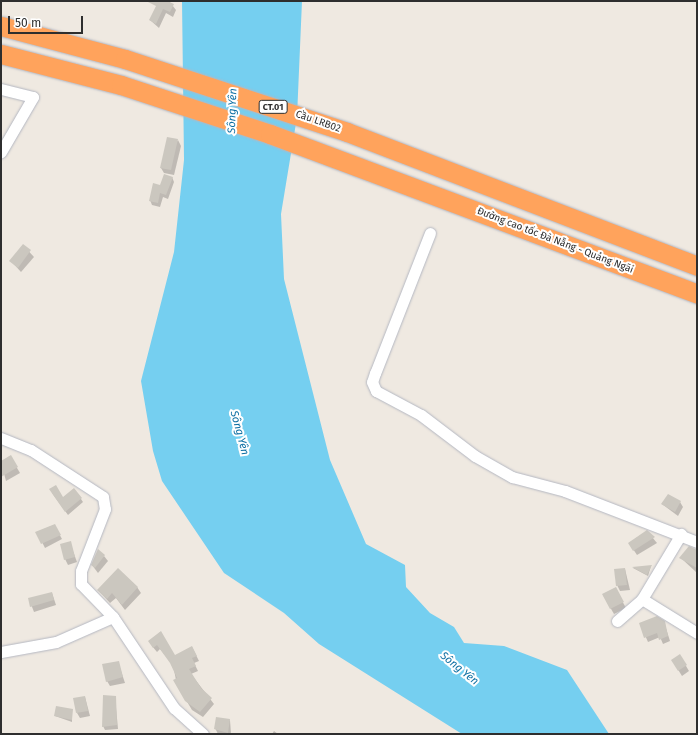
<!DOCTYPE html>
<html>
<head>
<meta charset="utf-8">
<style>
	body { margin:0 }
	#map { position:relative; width:698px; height:735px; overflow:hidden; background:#efe9e1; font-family:"Fira Sans",sans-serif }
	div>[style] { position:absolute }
	.water>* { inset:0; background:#75cff0 }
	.shadow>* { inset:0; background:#0003 }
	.building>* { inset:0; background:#cbc7bf }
	.roads { filter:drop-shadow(0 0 1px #b4b7c1) drop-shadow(0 0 1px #b4b7c1) }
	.minor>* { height:11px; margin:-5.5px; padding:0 5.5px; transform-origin:5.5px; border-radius:5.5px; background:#fff }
	.motorway>* { height:19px; margin:-9.5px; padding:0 9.5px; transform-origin:9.5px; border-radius:9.5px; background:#ffa35c }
	span { translate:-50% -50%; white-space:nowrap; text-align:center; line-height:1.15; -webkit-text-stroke:4px #fff; paint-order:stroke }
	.shield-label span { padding:1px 3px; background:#fff; border:1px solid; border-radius:3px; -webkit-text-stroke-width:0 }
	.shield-label { font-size:9px; color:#2e2e2e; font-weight:700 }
	.street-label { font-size:10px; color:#2e2e2e }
	.water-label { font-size:11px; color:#0d6fa3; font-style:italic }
	.frame { position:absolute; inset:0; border:2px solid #2e2e2e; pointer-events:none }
	.scale { position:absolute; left:8px; top:16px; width:75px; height:18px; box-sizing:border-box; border:2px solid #2e2e2e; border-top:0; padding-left:5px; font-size:12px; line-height:14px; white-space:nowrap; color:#2e2e2e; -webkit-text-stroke:3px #fff; paint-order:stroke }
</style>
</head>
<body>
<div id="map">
	<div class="water">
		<div style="clip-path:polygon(182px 1px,302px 1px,297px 117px,281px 214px,284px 279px,330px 460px,366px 544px,405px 565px,406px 587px,430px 613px,454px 627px,464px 643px,504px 646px,567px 670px,609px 734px,462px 734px,319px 644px,284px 613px,224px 573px,162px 481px,153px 451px,141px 381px,174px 252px,184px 160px)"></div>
	</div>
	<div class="shadow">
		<div style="clip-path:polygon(159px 1px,169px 1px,176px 10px,173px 17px,166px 13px,159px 28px,150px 20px)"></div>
		<div style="clip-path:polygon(178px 140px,181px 146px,174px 175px,164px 173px,161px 168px)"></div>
		<div style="clip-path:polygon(172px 177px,174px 182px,168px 199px,163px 197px,160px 207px,152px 205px,150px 200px)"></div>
		<div style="clip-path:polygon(23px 245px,34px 257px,21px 272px,11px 261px)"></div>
		<div style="clip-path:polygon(10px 456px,20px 473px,6px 481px,1px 462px)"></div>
		<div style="clip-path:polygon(52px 493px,63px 498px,81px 499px,83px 502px,68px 515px)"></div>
		<div style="clip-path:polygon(680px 502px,683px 507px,678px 516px,662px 504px)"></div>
		<div style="clip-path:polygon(54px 525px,62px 539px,45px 548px,37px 532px)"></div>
		<div style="clip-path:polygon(647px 531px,657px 543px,637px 555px,629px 543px)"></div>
		<div style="clip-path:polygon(70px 543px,77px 562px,68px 565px,65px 559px)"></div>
		<div style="clip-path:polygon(697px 552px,697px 573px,681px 558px)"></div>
		<div style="clip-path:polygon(104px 556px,108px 561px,98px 573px,92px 565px)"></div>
		<div style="clip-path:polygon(651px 566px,648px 576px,633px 568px)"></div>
		<div style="clip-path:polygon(625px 569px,630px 590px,620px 591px,617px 585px)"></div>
		<div style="clip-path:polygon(137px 587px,141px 593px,125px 610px,116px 598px,110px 603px,98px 590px)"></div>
		<div style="clip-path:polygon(615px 588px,626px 608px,614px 614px,603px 595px)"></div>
		<div style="clip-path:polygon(52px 593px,56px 605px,34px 612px,29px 599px)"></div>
		<div style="clip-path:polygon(664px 622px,670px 641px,663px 644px,660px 637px,648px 642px,640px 624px)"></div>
		<div style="clip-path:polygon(160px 632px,175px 657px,192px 647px,199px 661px,194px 663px,198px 671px,191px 674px,214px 704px,203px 717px,192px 710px,177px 685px,173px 665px,160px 649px,157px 652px,152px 646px)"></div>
		<div style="clip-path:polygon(680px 656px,689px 671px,682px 676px,672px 660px)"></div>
		<div style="clip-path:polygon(118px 662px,125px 683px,110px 686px,107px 681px)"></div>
		<div style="clip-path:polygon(85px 697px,90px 716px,80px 718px,77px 713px)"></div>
		<div style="clip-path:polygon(115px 697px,118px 729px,105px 730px,103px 726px)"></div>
		<div style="clip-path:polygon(72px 710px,72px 722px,55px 716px)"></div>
		<div style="clip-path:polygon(230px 720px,231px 734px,218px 734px,215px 728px)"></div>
		<div style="clip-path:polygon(274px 731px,278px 734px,272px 734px)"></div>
	</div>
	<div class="building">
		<div style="clip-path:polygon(146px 1px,167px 1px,174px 4px,170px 12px,163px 9px,156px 24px,149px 20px,156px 6px)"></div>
		<div style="clip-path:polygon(167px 137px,178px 139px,171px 170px,160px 168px)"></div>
		<div style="clip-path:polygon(164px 174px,173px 177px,166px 195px,160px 193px,158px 203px,149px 201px,153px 183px,160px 185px)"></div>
		<div style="clip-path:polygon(23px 244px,31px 250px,18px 268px,9px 261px)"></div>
		<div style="clip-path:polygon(11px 455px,18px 467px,1px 477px,1px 461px)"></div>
		<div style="clip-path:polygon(56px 485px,63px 497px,74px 488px,82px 498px,65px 512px,49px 489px)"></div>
		<div style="clip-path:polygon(668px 494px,681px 501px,675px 512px,661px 504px)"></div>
		<div style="clip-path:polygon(55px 524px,61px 535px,41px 544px,35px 532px)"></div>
		<div style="clip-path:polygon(647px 530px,655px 537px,633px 551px,628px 543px)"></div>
		<div style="clip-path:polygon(71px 541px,75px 557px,64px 560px,60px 544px)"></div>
		<div style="clip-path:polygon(689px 546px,697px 550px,697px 568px,679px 558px)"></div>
		<div style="clip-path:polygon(98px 549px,105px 555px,95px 568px,91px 565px)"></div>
		<div style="clip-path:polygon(652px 565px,647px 575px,632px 567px)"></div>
		<div style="clip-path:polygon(118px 568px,138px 587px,122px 605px,112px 593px,107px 599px,97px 590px)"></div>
		<div style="clip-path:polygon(625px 568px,627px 585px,616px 586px,614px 569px)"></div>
		<div style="clip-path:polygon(616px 587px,624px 602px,610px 609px,602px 594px)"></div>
		<div style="clip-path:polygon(52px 592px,54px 600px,30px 607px,28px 598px)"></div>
		<div style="clip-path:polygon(657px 616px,665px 621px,668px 636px,659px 640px,657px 633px,644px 638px,639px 623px)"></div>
		<div style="clip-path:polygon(161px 631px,175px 655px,192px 646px,197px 656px,192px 658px,196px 666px,189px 669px,201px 688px,212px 698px,200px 712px,185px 701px,173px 680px,177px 678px,170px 663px,157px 645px,153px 648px,148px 641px)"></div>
		<div style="clip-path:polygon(680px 654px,687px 665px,678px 671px,671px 660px)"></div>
		<div style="clip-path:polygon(119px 661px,123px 677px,106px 682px,102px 664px)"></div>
		<div style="clip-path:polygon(103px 695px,116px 696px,117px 725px,102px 727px)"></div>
		<div style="clip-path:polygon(85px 696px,88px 711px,76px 713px,73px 698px)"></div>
		<div style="clip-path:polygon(56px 706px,73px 709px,72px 720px,54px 716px)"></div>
		<div style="clip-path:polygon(216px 717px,230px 719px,228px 733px,214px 729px)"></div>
	</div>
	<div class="roads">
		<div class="minor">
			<div style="left:1px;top:89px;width:33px;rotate:14deg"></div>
			<div style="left:33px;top:97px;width:64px;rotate:120.2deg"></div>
			<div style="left:430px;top:233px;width:150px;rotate:111.4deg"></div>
			<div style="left:375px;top:373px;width:9px;rotate:108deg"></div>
			<div style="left:372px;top:382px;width:10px;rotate:66deg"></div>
			<div style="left:376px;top:391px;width:51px;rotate:28.1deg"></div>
			<div style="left:421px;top:415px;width:68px;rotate:37.2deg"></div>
			<div style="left:475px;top:456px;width:43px;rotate:29.6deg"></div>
			<div style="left:512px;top:477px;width:55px;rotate:14.8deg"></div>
			<div style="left:565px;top:491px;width:142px;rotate:21.1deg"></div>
			<div style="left:1px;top:438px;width:32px;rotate:22deg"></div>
			<div style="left:31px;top:450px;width:86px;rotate:33.1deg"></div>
			<div style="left:103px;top:497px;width:12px;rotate:81deg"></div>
			<div style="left:105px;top:509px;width:66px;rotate:111.2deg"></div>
			<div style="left:81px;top:571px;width:13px;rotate:90deg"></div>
			<div style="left:81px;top:584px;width:46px;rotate:45.9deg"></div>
			<div style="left:113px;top:617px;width:110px;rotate:56.2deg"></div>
			<div style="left:174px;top:708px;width:39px;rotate:42deg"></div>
			<div style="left:642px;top:599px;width:65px;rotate:31.7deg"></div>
			<div style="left:617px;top:621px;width:33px;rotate:-41deg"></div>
			<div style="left:642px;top:599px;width:76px;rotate:-59deg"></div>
			<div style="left:1px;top:652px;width:56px;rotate:-10.3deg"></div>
			<div style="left:56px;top:642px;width:62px;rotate:-23.7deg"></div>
		</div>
		<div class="motorway">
			<div style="left:1px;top:26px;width:128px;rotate:14.9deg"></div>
			<div style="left:125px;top:59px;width:234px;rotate:18.2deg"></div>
			<div style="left:347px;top:132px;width:375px;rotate:20.9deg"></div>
			<div style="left:1px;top:54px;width:124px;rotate:14.5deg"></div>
			<div style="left:121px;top:85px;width:157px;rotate:18.2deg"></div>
			<div style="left:270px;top:134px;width:456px;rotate:20.5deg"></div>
		</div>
	</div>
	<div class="shield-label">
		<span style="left:273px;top:107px">CT.01</span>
	</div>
	<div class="street-label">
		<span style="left:318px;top:122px;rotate:19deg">Cầu LRB02</span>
		<span style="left:555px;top:241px;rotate:21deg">Đường cao tốc Đà Nẵng - Quảng Ngãi</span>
	</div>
	<div class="water-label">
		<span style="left:233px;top:111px;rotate:-88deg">Sông Yên</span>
		<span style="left:239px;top:433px;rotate:75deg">Sông Yên</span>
		<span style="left:459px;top:669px;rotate:39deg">Sông Yên</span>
	</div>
	<div class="frame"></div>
	<div class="scale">50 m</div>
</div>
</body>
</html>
